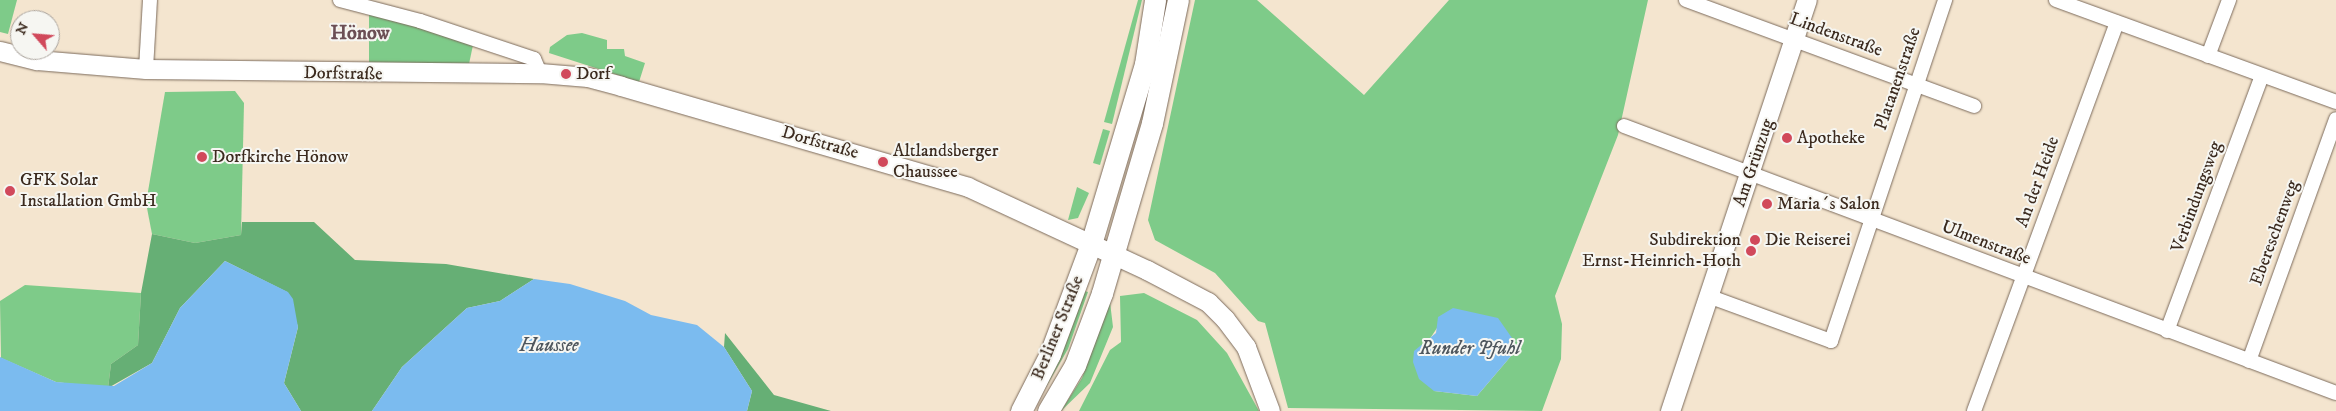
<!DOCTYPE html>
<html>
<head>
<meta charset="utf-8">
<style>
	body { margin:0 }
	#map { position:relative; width:2336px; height:411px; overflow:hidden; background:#f4e5cf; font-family:"IM FELL DW Pica",serif }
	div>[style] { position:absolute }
	.green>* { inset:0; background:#7ecb89 }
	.forest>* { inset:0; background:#66af75 }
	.water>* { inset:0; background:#7bbbef }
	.roads { filter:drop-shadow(0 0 1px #7c6b5c) drop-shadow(0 0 1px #7c6b5c) }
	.street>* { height:14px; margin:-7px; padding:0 7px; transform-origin:7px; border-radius:7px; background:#fff }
	.secondary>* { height:19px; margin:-9.5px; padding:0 9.5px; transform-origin:9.5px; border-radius:9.5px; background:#fff }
	.primary>* { height:21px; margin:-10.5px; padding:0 10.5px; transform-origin:10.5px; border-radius:10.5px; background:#fff }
	.dots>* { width:14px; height:14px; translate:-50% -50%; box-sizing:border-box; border:2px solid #f6f6f2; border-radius:50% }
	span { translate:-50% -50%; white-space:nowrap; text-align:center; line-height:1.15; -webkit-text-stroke:4px #f6f6f2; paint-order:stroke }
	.street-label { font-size:18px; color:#3b2a1e }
	.poi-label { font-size:18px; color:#3b2a1e }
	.left { translate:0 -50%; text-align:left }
	.right { translate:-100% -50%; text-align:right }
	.water-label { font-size:19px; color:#4e565d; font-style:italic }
	.quarter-label { font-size:20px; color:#6c4f55; font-weight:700 }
	.north { position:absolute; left:10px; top:10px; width:50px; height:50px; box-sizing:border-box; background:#f6f6f2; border:1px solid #aba49d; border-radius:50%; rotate:297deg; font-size:14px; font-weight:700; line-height:20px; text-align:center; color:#3b2a1e }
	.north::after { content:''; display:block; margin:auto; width:18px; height:22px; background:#d1495b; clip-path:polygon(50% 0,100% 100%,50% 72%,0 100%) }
</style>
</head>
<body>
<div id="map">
	<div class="green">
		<div style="clip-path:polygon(0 0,17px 0,8px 34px,0 32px)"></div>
		<div style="clip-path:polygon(1138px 0,1142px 0,1112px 124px,1104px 122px)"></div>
		<div style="clip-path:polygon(evenodd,1195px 0,1257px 0,1364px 95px,1449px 0,1648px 0,1618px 135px,1555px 296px,1562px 324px,1561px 359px,1542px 411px,1288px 408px,1265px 323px,1258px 321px,1215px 273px,1155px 240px,1148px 220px,1195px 0,1439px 325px,1511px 356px,1477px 396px,1434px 391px,1429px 340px,1439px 325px)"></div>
		<div style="clip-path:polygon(369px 10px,473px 45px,469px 64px,369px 66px)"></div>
		<div style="clip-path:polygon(582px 33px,607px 40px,607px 49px,624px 49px,625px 56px,645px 63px,639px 82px,549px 53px,550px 47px,567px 35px)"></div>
		<div style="clip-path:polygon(235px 91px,244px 103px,241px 235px,195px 243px,152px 234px,146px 203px,165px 92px)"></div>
		<div style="clip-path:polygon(1103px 129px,1110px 131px,1100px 165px,1093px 163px)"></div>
		<div style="clip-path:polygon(1077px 187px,1089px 193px,1078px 218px,1068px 220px)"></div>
		<div style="clip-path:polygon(25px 285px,141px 293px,138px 345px,111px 364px,108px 388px,56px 382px,1px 358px,0 301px)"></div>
		<div style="clip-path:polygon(1081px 290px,1088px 292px,1068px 349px,1032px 411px)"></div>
		<div style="clip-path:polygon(1144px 293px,1197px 320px,1227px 353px,1259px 411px,1079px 411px,1110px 350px,1121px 342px,1120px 296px)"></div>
		<div style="clip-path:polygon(1110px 302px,1113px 327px,1090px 383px,1061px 411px,1082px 378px)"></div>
	</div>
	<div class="forest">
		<div style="clip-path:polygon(242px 222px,314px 222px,355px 260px,446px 264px,534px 279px,500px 301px,467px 308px,402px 367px,372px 411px,301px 411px,284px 383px,298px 327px,287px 292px,225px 261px,180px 308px,152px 363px,108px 388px,111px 364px,138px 345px,141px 293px,152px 234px,195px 243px,241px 235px)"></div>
		<div style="clip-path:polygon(725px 333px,774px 395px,831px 411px,747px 411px,752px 391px,724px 347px)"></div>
	</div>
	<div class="water">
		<div style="clip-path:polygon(225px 261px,288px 292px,293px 299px,298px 327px,284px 383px,301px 411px,0 411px,0 357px,56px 382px,114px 386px,152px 363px,180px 308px)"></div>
		<div style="clip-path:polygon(534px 279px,570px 284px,625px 301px,651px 315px,697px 325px,724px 347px,752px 391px,747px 411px,372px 411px,402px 367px,467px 308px,500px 301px)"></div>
		<div style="clip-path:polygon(1453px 308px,1498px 318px,1512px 338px,1511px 356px,1477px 396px,1434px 391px,1419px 379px,1413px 362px,1414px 351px,1436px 333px,1438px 317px)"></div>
	</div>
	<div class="roads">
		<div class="street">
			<div style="left:340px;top:0;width:83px;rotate:14.7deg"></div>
			<div style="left:420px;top:21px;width:120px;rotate:18.4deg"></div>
			<div style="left:534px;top:59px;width:15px;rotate:67deg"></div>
			<div style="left:1686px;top:0;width:307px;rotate:20.2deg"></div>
			<div style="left:2056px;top:0;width:298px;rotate:20deg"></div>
			<div style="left:2208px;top:56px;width:60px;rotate:-69.4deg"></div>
			<div style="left:146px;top:69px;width:69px;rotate:-86.7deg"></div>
			<div style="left:1624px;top:126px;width:760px;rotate:20.56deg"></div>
			<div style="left:1708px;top:296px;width:131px;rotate:20.1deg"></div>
			<div style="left:1831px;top:341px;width:360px;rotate:-71.5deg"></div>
			<div style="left:2167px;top:331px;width:272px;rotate:-69.6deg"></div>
			<div style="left:2249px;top:361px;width:257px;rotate:-70.2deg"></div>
			<div style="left:1974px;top:411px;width:414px;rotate:-69.8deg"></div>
		</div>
		<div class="secondary">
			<div style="left:0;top:51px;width:38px;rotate:14deg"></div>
			<div style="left:37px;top:60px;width:109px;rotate:4.7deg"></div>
			<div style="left:146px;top:69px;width:394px;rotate:0.6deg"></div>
			<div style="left:540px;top:73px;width:48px;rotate:4.8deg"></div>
			<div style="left:588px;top:77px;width:34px;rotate:15deg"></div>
			<div style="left:621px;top:86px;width:361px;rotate:16.2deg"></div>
			<div style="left:968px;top:187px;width:197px;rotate:24.9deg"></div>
			<div style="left:1147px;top:270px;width:69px;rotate:27.7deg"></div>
			<div style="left:1208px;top:302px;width:24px;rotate:45deg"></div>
			<div style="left:1225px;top:319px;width:35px;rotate:53deg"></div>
			<div style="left:1246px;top:347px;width:68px;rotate:69.4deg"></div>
			<div style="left:1670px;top:411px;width:433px;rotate:-71.6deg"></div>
		</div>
		<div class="primary">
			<div style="left:1021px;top:411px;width:64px;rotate:-63deg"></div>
			<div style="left:1050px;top:354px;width:117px;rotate:-69.6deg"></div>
			<div style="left:1091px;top:244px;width:188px;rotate:-73.3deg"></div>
			<div style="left:1145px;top:64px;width:65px;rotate:-81.1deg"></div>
			<div style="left:1048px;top:411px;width:53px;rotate:-59.6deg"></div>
			<div style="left:1075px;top:365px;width:77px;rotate:-69.4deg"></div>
			<div style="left:1102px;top:293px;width:177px;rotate:-73.6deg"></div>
			<div style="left:1152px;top:123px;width:126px;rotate:-78.1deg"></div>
		</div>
	</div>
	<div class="dots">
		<div style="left:566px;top:74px;background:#d1495b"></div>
		<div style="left:1787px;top:138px;background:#d1495b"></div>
		<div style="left:202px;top:157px;background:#d1495b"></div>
		<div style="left:883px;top:162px;background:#d1495b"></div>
		<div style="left:10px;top:191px;background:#d1495b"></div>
		<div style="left:1767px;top:204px;background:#d1495b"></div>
		<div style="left:1755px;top:240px;background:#d1495b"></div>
		<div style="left:1751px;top:251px;background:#d1495b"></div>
	</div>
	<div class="street-label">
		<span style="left:1836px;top:35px;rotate:20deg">Lindenstraße</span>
		<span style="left:343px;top:74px;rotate:1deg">Dorfstraße</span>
		<span style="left:1898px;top:79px;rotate:-71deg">Platanenstraße</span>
		<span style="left:820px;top:143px;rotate:16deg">Dorfstraße</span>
		<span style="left:1754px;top:163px;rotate:-71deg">Am Grünzug</span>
		<span style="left:2038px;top:182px;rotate:-70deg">An der Heide</span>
		<span style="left:2197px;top:197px;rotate:-70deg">Verbindungsweg</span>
		<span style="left:2275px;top:233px;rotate:-70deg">Ebereschenweg</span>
		<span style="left:1986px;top:243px;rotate:21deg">Ulmenstraße</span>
		<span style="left:1058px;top:328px;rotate:-68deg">Berliner Straße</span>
	</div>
	<div class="poi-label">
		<span class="left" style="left:576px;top:74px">Dorf</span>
		<span class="left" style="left:1797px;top:138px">Apotheke</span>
		<span class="left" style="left:893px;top:162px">Altlandsberger<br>Chaussee</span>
		<span class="left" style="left:212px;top:157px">Dorfkirche Hönow</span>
		<span class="left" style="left:20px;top:191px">GFK Solar<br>Installation GmbH</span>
		<span class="left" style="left:1777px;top:204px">Maria´s Salon</span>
		<span class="left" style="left:1765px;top:240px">Die Reiserei</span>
		<span class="right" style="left:1741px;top:251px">Subdirektion<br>Ernst-Heinrich-Hoth</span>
	</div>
	<div class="water-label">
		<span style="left:549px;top:346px">Haussee</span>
		<span style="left:1470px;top:349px">Runder Pfuhl</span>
	</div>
	<div class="quarter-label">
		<span style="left:360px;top:33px">Hönow</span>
	</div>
	<div class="north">N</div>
</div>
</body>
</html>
